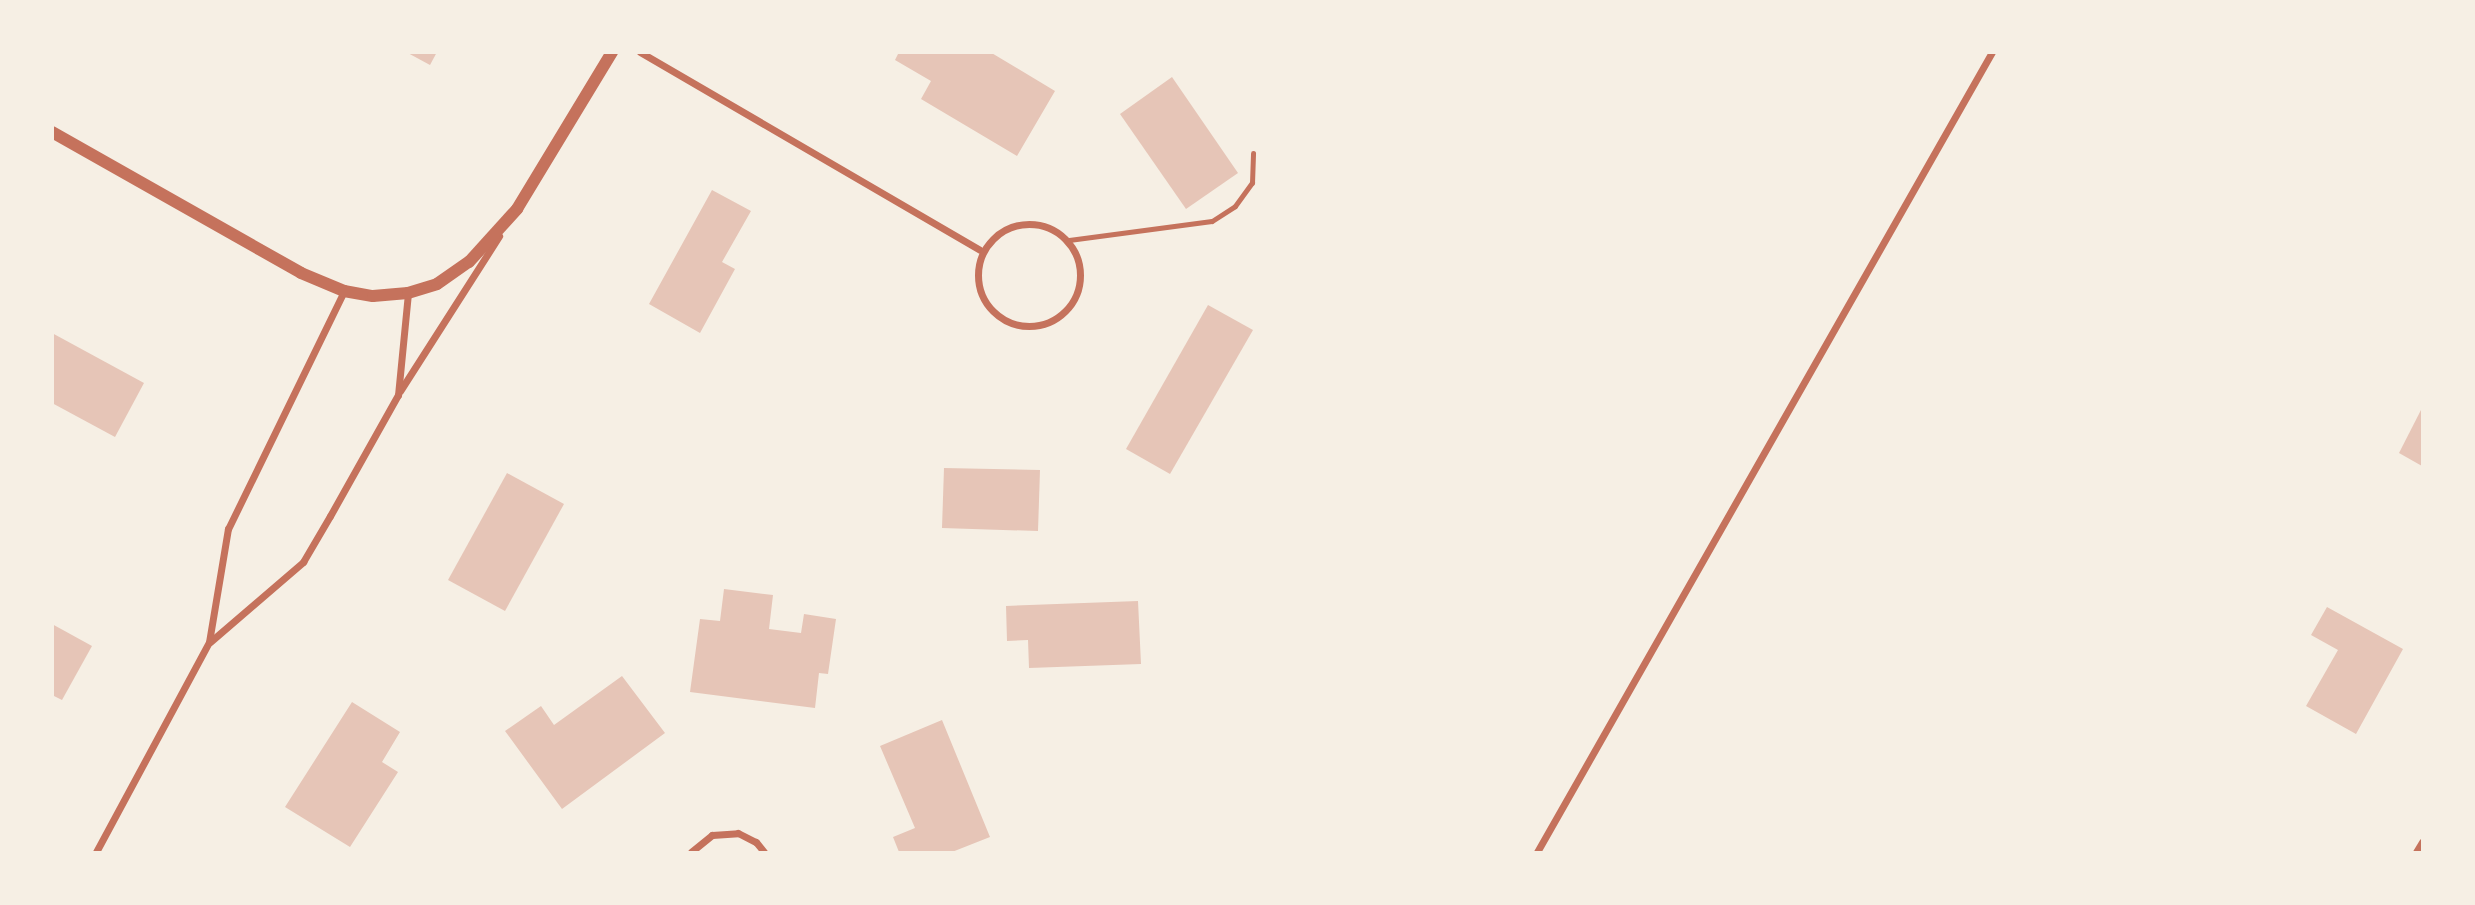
<!DOCTYPE html>
<html>
<head>
<meta charset="utf-8">
<style>
	body { margin:0 }
	#map { position:relative; width:2475px; height:905px; overflow:hidden; background:#f6efe4; font-family:"Work Sans",sans-serif }
	div>[style] { position:absolute }
	.building>* { inset:0; background:#e6c5b7 }
	.service>* { height:5px; margin:-2.5px; padding:0 2.5px; transform-origin:2.5px; border-radius:2.5px; background:#c5725c }
	.minor>* { height:7px; margin:-3.5px; padding:0 3.5px; transform-origin:3.5px; border-radius:3.5px; background:#c5725c }
	.minor>.ring { margin:-3.5px; padding:0; box-sizing:content-box; background:none; border:7px solid #c5725c; border-radius:50% }
	.tertiary>* { height:12px; margin:-6px; padding:0 6px; transform-origin:6px; border-radius:6px; background:#c5725c }
	span { translate:-50% -50%; white-space:nowrap; text-align:center; line-height:1.15; -webkit-text-stroke:7px #f6efe4; paint-order:stroke }
	.frame { position:absolute; inset:0; border:54px solid #f6efe4; pointer-events:none }
</style>
</head>
<body>
<div id="map">
	<div class="building">
		<div style="clip-path:polygon(406px 52px,437px 52px,430px 65px)"></div>
		<div style="clip-path:polygon(899px 52px,990px 52px,1055px 91px,1017px 156px,921px 99px,931px 81px,895px 60px)"></div>
		<div style="clip-path:polygon(1172px 77px,1238px 173px,1186px 209px,1120px 114px)"></div>
		<div style="clip-path:polygon(712px 190px,751px 211px,722px 262px,735px 269px,700px 333px,649px 304px)"></div>
		<div style="clip-path:polygon(1208px 305px,1253px 330px,1170px 474px,1126px 449px)"></div>
		<div style="clip-path:polygon(52px 333px,144px 383px,115px 437px,52px 403px)"></div>
		<div style="clip-path:polygon(2422px 408px,2422px 466px,2399px 453px)"></div>
		<div style="clip-path:polygon(944px 468px,1040px 470px,1038px 531px,942px 528px)"></div>
		<div style="clip-path:polygon(507px 473px,564px 504px,505px 611px,448px 580px)"></div>
		<div style="clip-path:polygon(724px 589px,773px 595px,769px 629px,801px 633px,804px 614px,836px 619px,828px 674px,819px 673px,815px 708px,690px 692px,700px 619px,720px 621px)"></div>
		<div style="clip-path:polygon(1138px 601px,1141px 664px,1029px 668px,1028px 640px,1007px 641px,1006px 606px)"></div>
		<div style="clip-path:polygon(2327px 607px,2403px 649px,2356px 734px,2306px 706px,2338px 650px,2311px 635px)"></div>
		<div style="clip-path:polygon(52px 624px,92px 646px,62px 700px,52px 695px)"></div>
		<div style="clip-path:polygon(622px 676px,665px 733px,562px 809px,505px 731px,541px 706px,554px 725px)"></div>
		<div style="clip-path:polygon(352px 702px,400px 732px,382px 762px,398px 772px,350px 847px,285px 807px)"></div>
		<div style="clip-path:polygon(942px 720px,990px 837px,952px 852px,899px 852px,893px 837px,915px 828px,880px 746px)"></div>
	</div>
	<div class="service">
		<div style="left:1069px;top:240px;width:144px;rotate:-7.6deg"></div>
		<div style="left:1212px;top:221px;width:27px;rotate:-33deg"></div>
		<div style="left:1235px;top:206px;width:29px;rotate:-54deg"></div>
		<div style="left:1252px;top:183px;width:30px;rotate:-88deg"></div>
	</div>
	<div class="minor">
		<div style="left:640px;top:52px;width:393px;rotate:30.2deg"></div>
		<div class="ring" style="left:978px;top:224px;width:95px;height:95px"></div>
		<div style="left:400px;top:391px;width:184px;rotate:-57.4deg"></div>
		<div style="left:210px;top:642px;width:123px;rotate:-40.7deg"></div>
		<div style="left:303px;top:562px;width:53px;rotate:-59.6deg"></div>
		<div style="left:330px;top:516px;width:139px;rotate:-60.7deg"></div>
		<div style="left:398px;top:395px;width:102px;rotate:-84.4deg"></div>
		<div style="left:96px;top:852px;width:238px;rotate:-61.7deg"></div>
		<div style="left:209px;top:642px;width:115px;rotate:-80.5deg"></div>
		<div style="left:228px;top:529px;width:265px;rotate:-64deg"></div>
		<div style="left:691px;top:852px;width:27px;rotate:-39deg"></div>
		<div style="left:712px;top:835px;width:26px;rotate:-4deg"></div>
		<div style="left:738px;top:833px;width:20px;rotate:27deg"></div>
		<div style="left:756px;top:842px;width:13px;rotate:51deg"></div>
		<div style="left:1537px;top:852px;width:920px;rotate:-60.37deg"></div>
		<div style="left:2416px;top:852px;width:12px;rotate:-59deg"></div>
	</div>
	<div class="tertiary">
		<div style="left:52px;top:132px;width:286px;rotate:29.5deg"></div>
		<div style="left:301px;top:273px;width:47px;rotate:22.7deg"></div>
		<div style="left:344px;top:291px;width:29px;rotate:10deg"></div>
		<div style="left:373px;top:296px;width:35px;rotate:-5deg"></div>
		<div style="left:408px;top:293px;width:30px;rotate:-17deg"></div>
		<div style="left:437px;top:284px;width:39px;rotate:-35deg"></div>
		<div style="left:469px;top:262px;width:72px;rotate:-47.8deg"></div>
		<div style="left:517px;top:209px;width:184px;rotate:-58.8deg"></div>
	</div>
	<div class="frame"></div>
</div>
</body>
</html>
